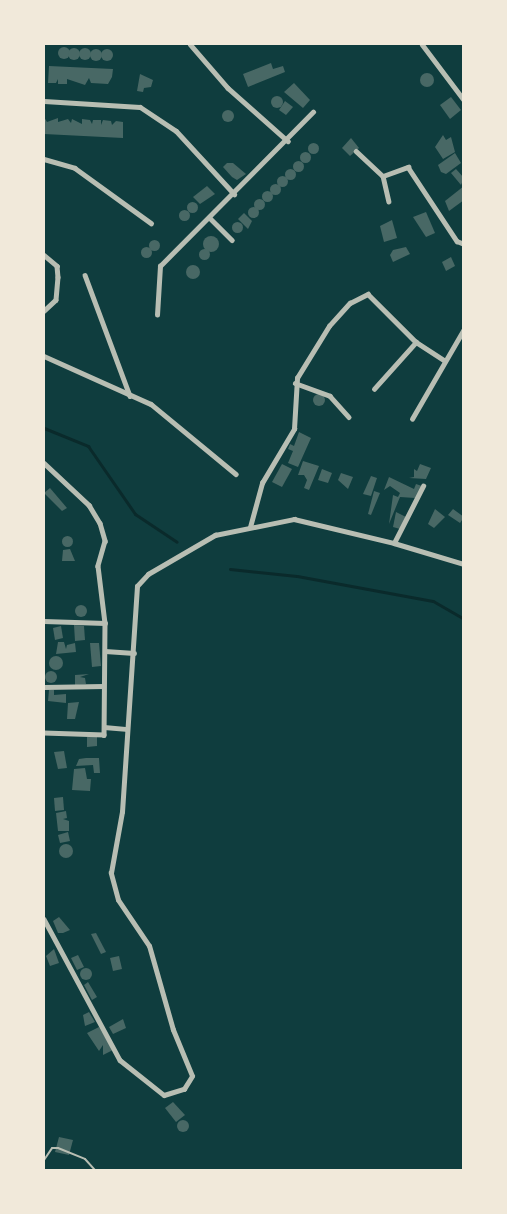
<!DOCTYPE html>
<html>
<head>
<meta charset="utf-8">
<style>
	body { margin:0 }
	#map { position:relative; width:507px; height:1214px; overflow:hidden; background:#0f3d3e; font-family:Manrope,sans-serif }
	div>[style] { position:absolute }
	.stream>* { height:3px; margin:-1.5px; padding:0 1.5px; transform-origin:1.5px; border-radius:1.5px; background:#0a2a2b }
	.building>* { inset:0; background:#486865 }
	.round { border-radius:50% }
	.service>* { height:2px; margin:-1px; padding:0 1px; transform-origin:1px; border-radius:1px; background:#b8beb3 }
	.minor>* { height:4.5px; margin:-2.25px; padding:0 2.25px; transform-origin:2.25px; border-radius:2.25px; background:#b8beb3 }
	.tertiary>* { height:5px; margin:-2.5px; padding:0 2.5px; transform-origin:2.5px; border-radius:2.5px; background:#b8beb3 }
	span { translate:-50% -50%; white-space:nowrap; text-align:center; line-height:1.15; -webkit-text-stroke:4.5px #f1e9da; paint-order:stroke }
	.frame { position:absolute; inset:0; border:45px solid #f1e9da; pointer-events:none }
</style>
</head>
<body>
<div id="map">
	<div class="stream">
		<div style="left:44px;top:428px;width:48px;rotate:22.2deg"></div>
		<div style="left:88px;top:446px;width:83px;rotate:55.3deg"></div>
		<div style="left:135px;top:514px;width:50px;rotate:33.7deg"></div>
		<div style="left:230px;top:569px;width:67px;rotate:6deg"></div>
		<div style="left:297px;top:576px;width:138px;rotate:10.4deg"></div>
		<div style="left:433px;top:601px;width:36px;rotate:30deg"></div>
	</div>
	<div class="building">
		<div class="round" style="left:58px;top:47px;width:12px;height:12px"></div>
		<div class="round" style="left:79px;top:48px;width:12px;height:12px"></div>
		<div class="round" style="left:68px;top:48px;width:12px;height:12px"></div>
		<div class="round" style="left:90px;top:49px;width:12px;height:12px"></div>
		<div class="round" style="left:101px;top:49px;width:12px;height:12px"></div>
		<div style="clip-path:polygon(271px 63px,273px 69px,283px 66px,285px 72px,248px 87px,243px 74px)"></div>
		<div style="clip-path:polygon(49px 66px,113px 69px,112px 77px,108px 84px,91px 83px,89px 78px,85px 85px,67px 79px,67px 84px,58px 84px,58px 79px,56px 83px,48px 83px)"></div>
		<div class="round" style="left:420px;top:73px;width:14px;height:14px"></div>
		<div style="clip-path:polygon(140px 74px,153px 80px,151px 87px,144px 88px,143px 92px,137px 91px)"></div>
		<div style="clip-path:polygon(294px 83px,310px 100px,303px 108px,284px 92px)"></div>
		<div class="round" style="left:271px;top:96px;width:12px;height:12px"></div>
		<div style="clip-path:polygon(451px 97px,461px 110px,450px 119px,440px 105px)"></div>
		<div style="clip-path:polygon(285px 101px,293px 107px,286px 115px,279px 110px)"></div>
		<div class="round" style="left:222px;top:110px;width:12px;height:12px"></div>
		<div style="clip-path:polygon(44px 117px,47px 122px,58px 118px,58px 122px,68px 119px,71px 123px,72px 119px,82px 124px,82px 119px,90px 120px,92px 124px,93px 120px,101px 120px,101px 125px,103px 120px,111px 121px,112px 125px,116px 121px,123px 122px,123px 138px,44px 134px)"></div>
		<div style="clip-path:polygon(443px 135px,446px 140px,451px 137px,455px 152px,443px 159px,435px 147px)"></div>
		<div style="clip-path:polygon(351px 138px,359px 148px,350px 156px,342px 148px)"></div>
		<div class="round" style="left:307.5px;top:142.5px;width:11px;height:11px"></div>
		<div class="round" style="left:299.5px;top:151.5px;width:11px;height:11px"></div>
		<div style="clip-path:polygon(455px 153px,461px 163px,446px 174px,441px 172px,438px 165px)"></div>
		<div class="round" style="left:292.5px;top:160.5px;width:11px;height:11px"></div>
		<div style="clip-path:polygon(227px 163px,233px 163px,246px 174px,237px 180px,232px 177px,223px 167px)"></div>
		<div class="round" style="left:284.5px;top:168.5px;width:11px;height:11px"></div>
		<div style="clip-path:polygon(456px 169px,464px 178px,461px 185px,451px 173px)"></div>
		<div class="round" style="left:276.5px;top:175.5px;width:11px;height:11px"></div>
		<div class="round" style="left:269.5px;top:183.5px;width:11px;height:11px"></div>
		<div style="clip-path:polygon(207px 186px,215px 194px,200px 204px,193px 197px)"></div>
		<div style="clip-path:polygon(464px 186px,464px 200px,449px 211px,445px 201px)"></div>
		<div class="round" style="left:261.5px;top:190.5px;width:11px;height:11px"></div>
		<div class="round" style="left:253.5px;top:198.5px;width:11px;height:11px"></div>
		<div class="round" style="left:186.5px;top:201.5px;width:11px;height:11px"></div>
		<div class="round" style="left:247.5px;top:206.5px;width:11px;height:11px"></div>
		<div class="round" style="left:178.5px;top:209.5px;width:11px;height:11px"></div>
		<div style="clip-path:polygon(426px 212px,435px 233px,426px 237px,413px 217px)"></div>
		<div style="clip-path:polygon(244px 213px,252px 221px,248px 229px,238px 219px)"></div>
		<div style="clip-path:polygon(392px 220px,397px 238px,384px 242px,380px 226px)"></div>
		<div class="round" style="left:231.5px;top:221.5px;width:11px;height:11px"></div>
		<div class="round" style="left:203px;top:236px;width:16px;height:16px"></div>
		<div class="round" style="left:148.5px;top:239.5px;width:11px;height:11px"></div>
		<div class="round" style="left:140.5px;top:246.5px;width:11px;height:11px"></div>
		<div style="clip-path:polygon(406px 247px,410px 254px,393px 262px,390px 255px,393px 250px)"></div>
		<div class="round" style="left:198.5px;top:248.5px;width:11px;height:11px"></div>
		<div style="clip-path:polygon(451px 257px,455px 266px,446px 271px,442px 262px)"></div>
		<div class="round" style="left:186px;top:265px;width:14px;height:14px"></div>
		<div class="round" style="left:313px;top:394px;width:12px;height:12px"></div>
		<div style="clip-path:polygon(299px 432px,311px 438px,298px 467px,288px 463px,293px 451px,288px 449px,290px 444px,294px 446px)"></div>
		<div style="clip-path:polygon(303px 461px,319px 466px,309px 490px,304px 488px,307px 480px,304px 475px,298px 475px)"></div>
		<div style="clip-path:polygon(282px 464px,292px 469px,282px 487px,272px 482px)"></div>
		<div style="clip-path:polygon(420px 464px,431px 468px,426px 479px,409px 478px,414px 477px,414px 469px,417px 471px)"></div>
		<div style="clip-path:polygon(322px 469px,332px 473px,328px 483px,318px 480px)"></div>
		<div style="clip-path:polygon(341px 473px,353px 477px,348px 489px,338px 480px)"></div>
		<div style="clip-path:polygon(371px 476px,377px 478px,371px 496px,363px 494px)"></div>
		<div style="clip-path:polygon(389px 477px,414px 489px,416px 484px,422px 486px,415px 498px,400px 497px,389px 524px,393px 495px,398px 497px,400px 493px,390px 486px,384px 490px)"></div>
		<div style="clip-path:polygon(50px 488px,67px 508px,62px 511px,44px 493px)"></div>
		<div style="clip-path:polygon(374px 491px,380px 493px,371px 515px,368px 514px)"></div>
		<div style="clip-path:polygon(435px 509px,445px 517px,434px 528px,428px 524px)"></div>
		<div style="clip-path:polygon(453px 509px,464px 517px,460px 523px,448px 515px)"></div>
		<div style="clip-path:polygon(396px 512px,406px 517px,400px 529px,393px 527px)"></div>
		<div class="round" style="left:61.5px;top:535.5px;width:11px;height:11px"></div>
		<div style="clip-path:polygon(70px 549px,75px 561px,62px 561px,63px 550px)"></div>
		<div class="round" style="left:75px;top:605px;width:12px;height:12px"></div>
		<div style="clip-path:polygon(74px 625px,84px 626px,85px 640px,75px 641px)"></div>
		<div style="clip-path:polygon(61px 626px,63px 638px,55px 640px,53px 628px)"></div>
		<div style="clip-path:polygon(58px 642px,64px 642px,66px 649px,67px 645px,75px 643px,76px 652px,56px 654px)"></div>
		<div style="clip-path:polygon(90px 643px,99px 643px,101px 666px,92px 667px)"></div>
		<div class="round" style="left:49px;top:656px;width:14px;height:14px"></div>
		<div class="round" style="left:45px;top:671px;width:12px;height:12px"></div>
		<div style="clip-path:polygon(89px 674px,80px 677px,85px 678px,86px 684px,75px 685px,75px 675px)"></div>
		<div style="clip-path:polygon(49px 690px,54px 690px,54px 695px,66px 694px,66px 703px,48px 701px)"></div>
		<div style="clip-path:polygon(79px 702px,75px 719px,67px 719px,68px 703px)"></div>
		<div style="clip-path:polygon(97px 736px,97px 746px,87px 747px,87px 737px)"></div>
		<div style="clip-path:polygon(64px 751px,67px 768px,58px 769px,54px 752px)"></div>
		<div style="clip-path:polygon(86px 758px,99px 758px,100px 773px,94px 773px,93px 765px,76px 766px,79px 759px)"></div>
		<div style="clip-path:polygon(85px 768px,87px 779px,91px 779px,90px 791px,72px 790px,74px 769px)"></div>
		<div style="clip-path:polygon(63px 797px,64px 810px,55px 811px,54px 798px)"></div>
		<div style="clip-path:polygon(66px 811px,67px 818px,63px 819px,69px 821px,69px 831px,58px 831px,56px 813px)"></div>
		<div style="clip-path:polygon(68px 832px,70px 841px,60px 843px,58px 835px)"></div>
		<div class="round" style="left:59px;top:844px;width:14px;height:14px"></div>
		<div style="clip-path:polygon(59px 917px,70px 930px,63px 933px,58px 933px,53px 921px)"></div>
		<div style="clip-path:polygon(96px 933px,106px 952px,101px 954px,91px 934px)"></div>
		<div style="clip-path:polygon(54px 949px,59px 963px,50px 966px,46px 956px)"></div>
		<div style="clip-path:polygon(78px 955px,84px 967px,77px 970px,71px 958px)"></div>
		<div style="clip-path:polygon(119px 956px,122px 969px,113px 971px,110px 958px)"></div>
		<div class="round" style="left:80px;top:968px;width:12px;height:12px"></div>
		<div style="clip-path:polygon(88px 982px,97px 997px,92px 1000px,84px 985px)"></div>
		<div style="clip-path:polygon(89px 1012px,95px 1022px,85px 1026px,83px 1015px)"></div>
		<div style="clip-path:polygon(123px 1019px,126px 1028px,113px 1034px,109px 1027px)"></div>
		<div style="clip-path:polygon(99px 1027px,113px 1050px,103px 1055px,103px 1045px,99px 1051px,87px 1033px)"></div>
		<div style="clip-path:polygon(173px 1102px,185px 1115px,176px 1122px,165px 1108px)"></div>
		<div class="round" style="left:177px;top:1120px;width:12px;height:12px"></div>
		<div style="clip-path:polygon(59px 1137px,73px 1140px,69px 1155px,55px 1152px)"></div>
	</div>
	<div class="service">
		<div style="left:44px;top:1160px;width:14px;rotate:-56deg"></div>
		<div style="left:52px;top:1148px;width:6px"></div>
		<div style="left:58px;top:1148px;width:29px;rotate:22deg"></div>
		<div style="left:85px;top:1159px;width:15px;rotate:48deg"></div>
	</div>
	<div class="minor">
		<div style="left:190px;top:44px;width:58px;rotate:49.2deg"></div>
		<div style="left:228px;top:88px;width:80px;rotate:41.5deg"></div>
		<div style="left:422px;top:44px;width:70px;rotate:53.1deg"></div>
		<div style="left:356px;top:151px;width:37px;rotate:43deg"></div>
		<div style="left:383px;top:176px;width:26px;rotate:77deg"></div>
		<div style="left:44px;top:159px;width:32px;rotate:16deg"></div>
		<div style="left:75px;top:168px;width:94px;rotate:35.9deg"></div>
		<div style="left:383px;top:176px;width:27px;rotate:-20deg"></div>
		<div style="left:408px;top:167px;width:89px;rotate:56.5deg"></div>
		<div style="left:457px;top:241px;width:8px;rotate:23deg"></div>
		<div style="left:210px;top:218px;width:31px;rotate:45deg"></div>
		<div style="left:44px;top:255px;width:17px;rotate:40deg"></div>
		<div style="left:57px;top:266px;width:11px;rotate:85deg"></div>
		<div style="left:58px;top:277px;width:23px;rotate:95deg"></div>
		<div style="left:56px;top:300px;width:16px;rotate:137deg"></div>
		<div style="left:85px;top:275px;width:129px;rotate:69.6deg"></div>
		<div style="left:157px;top:315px;width:49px;rotate:-86.5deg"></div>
		<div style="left:160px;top:266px;width:217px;rotate:-45.2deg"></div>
		<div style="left:44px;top:356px;width:117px;rotate:24.2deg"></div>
		<div style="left:151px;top:404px;width:110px;rotate:39.5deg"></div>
		<div style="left:295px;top:383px;width:37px;rotate:20deg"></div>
		<div style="left:330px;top:396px;width:28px;rotate:48deg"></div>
		<div style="left:374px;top:389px;width:63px;rotate:-48.2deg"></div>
		<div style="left:412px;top:419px;width:104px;rotate:-60deg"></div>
		<div style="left:44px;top:463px;width:62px;rotate:43deg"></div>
		<div style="left:89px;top:505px;width:21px;rotate:59deg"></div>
		<div style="left:100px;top:523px;width:19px;rotate:74deg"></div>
		<div style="left:105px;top:541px;width:26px;rotate:106deg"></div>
		<div style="left:98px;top:566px;width:57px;rotate:83deg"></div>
		<div style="left:105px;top:623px;width:112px;rotate:90.5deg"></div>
		<div style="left:104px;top:735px;width:60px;rotate:-178.1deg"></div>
		<div style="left:250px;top:527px;width:46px;rotate:-74.7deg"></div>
		<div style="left:262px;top:483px;width:63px;rotate:-59.3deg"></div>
		<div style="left:294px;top:429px;width:51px;rotate:-86.6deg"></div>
		<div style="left:297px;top:378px;width:61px;rotate:-58.4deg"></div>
		<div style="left:329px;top:326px;width:31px;rotate:-48deg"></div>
		<div style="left:350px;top:303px;width:20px;rotate:-27deg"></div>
		<div style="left:368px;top:294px;width:68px;rotate:45deg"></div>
		<div style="left:416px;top:342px;width:33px;rotate:33deg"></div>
		<div style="left:394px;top:543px;width:64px;rotate:-63deg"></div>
		<div style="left:44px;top:621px;width:61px;rotate:1.9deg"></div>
		<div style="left:105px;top:651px;width:29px;rotate:4deg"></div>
		<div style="left:44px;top:687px;width:59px;rotate:-1deg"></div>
		<div style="left:104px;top:727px;width:21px;rotate:5deg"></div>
		<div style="left:44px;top:919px;width:160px;rotate:61.7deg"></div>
		<div style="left:120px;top:1060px;width:56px;rotate:38.5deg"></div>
		<div style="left:164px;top:1095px;width:21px;rotate:-17deg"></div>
		<div style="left:184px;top:1089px;width:15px;rotate:-58deg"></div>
		<div style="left:192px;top:1076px;width:50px;rotate:-112.4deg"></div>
		<div style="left:173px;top:1030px;width:87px;rotate:-105.9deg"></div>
		<div style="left:149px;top:946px;width:55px;rotate:-124deg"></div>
		<div style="left:118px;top:900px;width:28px;rotate:-105deg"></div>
		<div style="left:111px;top:873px;width:62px;rotate:-79.8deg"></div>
		<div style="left:122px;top:812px;width:226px;rotate:-86.2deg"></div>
		<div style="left:137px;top:586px;width:16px;rotate:-47deg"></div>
		<div style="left:148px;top:574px;width:78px;rotate:-30.2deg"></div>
		<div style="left:215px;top:535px;width:81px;rotate:-11.4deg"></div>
		<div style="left:294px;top:519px;width:103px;rotate:13.5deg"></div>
		<div style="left:394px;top:543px;width:73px;rotate:16.7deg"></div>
	</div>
	<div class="tertiary">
		<div style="left:44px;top:101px;width:96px;rotate:3.6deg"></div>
		<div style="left:140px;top:107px;width:43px;rotate:33.7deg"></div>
		<div style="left:176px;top:131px;width:86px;rotate:47.4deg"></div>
	</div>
	<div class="frame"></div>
</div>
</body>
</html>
